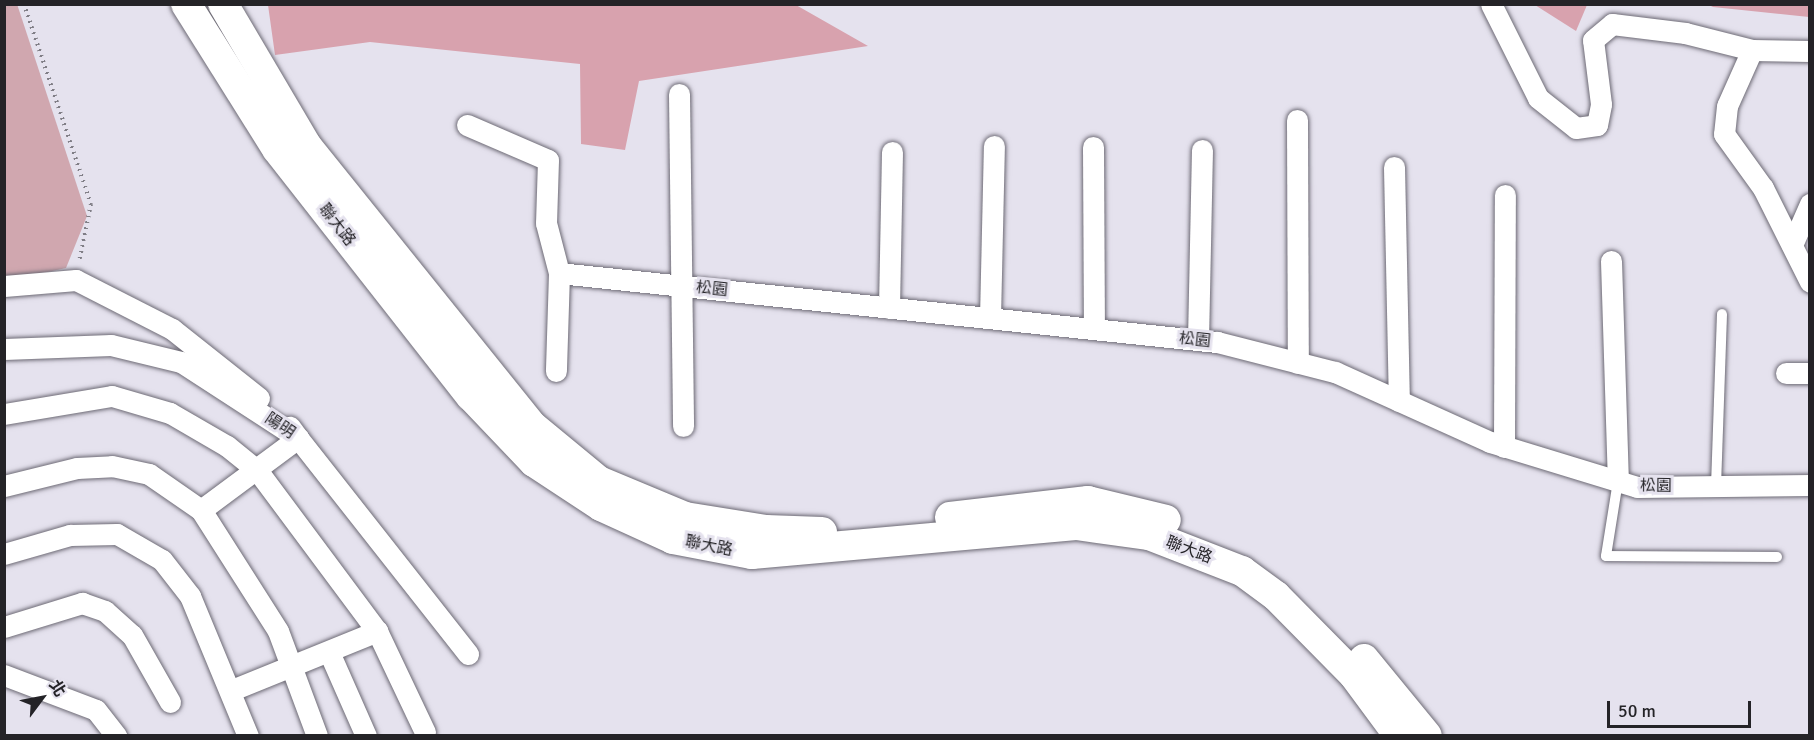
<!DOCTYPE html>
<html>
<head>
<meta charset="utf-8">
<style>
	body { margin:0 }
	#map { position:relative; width:1814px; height:740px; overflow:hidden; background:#e5e2ee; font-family:Signika,"Noto Sans TC",sans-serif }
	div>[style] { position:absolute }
	.green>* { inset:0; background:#d0a7af }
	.forest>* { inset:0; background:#d8a2ae }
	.path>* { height:4px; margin-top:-2px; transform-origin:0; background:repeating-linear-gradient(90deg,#807e86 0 1.5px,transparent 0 6px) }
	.roads { filter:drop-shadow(0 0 2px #6d6a75) drop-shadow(0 0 2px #6d6a75) }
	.lane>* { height:10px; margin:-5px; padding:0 5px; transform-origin:5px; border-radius:5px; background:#fff }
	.street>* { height:21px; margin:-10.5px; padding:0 10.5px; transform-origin:10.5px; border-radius:10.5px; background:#fff }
	.secondary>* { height:30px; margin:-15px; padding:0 15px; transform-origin:15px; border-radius:15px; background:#fff }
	span { translate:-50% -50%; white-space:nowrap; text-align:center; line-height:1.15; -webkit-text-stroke:6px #e5e2ee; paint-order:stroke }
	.street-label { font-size:16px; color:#242327 }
	.frame { position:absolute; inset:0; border:6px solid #242327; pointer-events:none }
	.north { position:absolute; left:12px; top:668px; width:60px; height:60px; -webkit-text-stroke:4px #e5e2ee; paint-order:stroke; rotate:58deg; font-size:16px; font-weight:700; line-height:24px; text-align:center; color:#242327 }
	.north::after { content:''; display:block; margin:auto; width:21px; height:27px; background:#242327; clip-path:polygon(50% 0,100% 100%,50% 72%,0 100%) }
	.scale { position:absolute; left:1607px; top:701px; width:144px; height:27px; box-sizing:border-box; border:3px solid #242327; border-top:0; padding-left:8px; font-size:18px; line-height:21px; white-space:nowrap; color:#242327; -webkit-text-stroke:4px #e5e2ee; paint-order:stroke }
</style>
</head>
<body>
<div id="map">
	<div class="green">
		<div style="clip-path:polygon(17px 4px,87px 216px,66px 268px,20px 278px,5px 276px,4px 5px)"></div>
	</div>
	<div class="forest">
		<div style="clip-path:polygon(268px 5px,796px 5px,868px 46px,639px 81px,625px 150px,581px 144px,580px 64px,370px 42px,275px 55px)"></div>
		<div style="clip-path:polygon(1535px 5px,1587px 5px,1576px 31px)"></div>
		<div style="clip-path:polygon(1709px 5px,1809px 5px,1809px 17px,1713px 7px)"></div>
	</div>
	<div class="path">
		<div style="left:24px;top:4px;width:211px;rotate:71.5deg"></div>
		<div style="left:91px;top:204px;width:59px;rotate:101.7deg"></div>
	</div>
	<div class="roads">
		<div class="lane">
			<div style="left:1618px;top:481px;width:76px;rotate:99.1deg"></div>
			<div style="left:1606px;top:556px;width:171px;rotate:0.3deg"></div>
			<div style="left:1716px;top:486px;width:172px;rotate:-88deg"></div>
		</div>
		<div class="street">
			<div style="left:1491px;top:4px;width:105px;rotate:63.4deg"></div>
			<div style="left:1538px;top:98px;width:48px;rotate:38.3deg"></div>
			<div style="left:1576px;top:128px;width:21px;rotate:-8deg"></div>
			<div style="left:1597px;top:125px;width:21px;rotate:-79deg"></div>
			<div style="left:1601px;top:104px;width:64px;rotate:-97.1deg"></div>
			<div style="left:1593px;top:40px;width:25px;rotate:-40deg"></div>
			<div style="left:1612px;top:24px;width:74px;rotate:7deg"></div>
			<div style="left:1685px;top:33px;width:69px;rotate:14.2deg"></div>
			<div style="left:1752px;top:50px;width:58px;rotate:1deg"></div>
			<div style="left:1752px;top:50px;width:61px;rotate:114.1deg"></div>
			<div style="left:1727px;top:106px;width:28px;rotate:96deg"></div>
			<div style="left:1724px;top:134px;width:67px;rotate:54.2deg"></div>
			<div style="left:1763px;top:188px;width:105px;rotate:63.4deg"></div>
			<div style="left:679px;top:94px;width:332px;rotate:89.3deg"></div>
			<div style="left:1297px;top:120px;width:243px;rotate:89.8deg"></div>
			<div style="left:467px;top:125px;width:88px;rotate:23.4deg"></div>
			<div style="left:548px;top:160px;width:63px;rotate:91.8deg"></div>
			<div style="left:546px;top:223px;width:52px;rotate:75.4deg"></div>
			<div style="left:559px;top:273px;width:98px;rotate:91.8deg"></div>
			<div style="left:1093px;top:147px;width:182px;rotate:89.7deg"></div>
			<div style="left:1394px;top:167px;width:234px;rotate:88.8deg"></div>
			<div style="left:1792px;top:245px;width:45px;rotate:-66.3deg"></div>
			<div style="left:1611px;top:261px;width:220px;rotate:88.2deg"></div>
			<div style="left:559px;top:273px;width:662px;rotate:5.99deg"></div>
			<div style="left:1217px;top:342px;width:122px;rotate:14.3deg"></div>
			<div style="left:1335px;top:372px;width:170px;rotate:24.3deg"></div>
			<div style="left:1490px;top:442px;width:154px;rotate:17deg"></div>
			<div style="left:1637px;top:487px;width:173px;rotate:-0.7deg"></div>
			<div style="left:4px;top:286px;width:72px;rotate:-4.8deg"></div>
			<div style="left:76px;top:280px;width:108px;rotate:27deg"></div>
			<div style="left:172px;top:329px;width:111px;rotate:38.4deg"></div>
			<div style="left:889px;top:308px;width:156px;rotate:-88.9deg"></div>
			<div style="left:990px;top:318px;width:172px;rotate:-88.7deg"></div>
			<div style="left:1198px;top:340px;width:190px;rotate:-88.8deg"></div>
			<div style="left:4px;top:349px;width:107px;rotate:-2.1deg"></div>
			<div style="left:111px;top:345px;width:72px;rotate:13.7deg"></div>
			<div style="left:181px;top:362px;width:140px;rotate:33deg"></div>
			<div style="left:298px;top:438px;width:275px;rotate:51.8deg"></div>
			<div style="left:1786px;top:373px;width:24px"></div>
			<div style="left:4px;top:414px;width:109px;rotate:-9.5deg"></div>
			<div style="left:112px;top:396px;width:60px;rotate:16.3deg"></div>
			<div style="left:170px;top:413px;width:66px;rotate:30.1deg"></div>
			<div style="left:227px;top:446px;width:38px;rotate:39deg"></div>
			<div style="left:257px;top:470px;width:201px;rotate:53.3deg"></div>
			<div style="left:377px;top:631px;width:112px;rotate:64.6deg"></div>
			<div style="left:1504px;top:447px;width:252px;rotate:-89.8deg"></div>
			<div style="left:4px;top:486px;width:75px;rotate:-13.9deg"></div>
			<div style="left:77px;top:468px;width:35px;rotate:-3deg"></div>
			<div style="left:112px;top:466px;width:38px;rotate:12deg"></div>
			<div style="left:149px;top:474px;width:63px;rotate:34.7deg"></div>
			<div style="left:201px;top:510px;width:143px;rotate:57.5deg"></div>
			<div style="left:278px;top:631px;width:112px;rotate:69.6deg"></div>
			<div style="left:201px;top:510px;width:121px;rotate:-36.6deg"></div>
			<div style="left:298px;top:438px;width:14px;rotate:-126deg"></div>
			<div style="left:4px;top:554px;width:69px;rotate:-16.1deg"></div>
			<div style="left:70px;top:535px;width:47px;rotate:-1.2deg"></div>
			<div style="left:117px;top:534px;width:52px;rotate:30deg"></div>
			<div style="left:162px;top:560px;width:46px;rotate:52.1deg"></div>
			<div style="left:190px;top:596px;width:152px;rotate:67.5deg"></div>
			<div style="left:4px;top:627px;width:82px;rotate:-17.1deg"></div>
			<div style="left:82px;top:603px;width:24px;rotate:19deg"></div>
			<div style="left:105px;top:611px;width:36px;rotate:42deg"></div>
			<div style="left:132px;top:635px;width:77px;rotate:60.4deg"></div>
			<div style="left:329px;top:652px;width:92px;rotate:66.2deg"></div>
			<div style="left:4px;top:675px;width:98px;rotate:20.8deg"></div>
			<div style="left:96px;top:710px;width:33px;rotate:52deg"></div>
			<div style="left:232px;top:690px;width:157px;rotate:-22.1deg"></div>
		</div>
		<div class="secondary">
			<div style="left:186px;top:4px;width:171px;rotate:57.9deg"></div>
			<div style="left:277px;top:149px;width:314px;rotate:51.9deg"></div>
			<div style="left:471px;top:396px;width:91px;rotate:46.3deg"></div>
			<div style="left:534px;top:462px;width:80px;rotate:33.3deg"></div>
			<div style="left:601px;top:506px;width:79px;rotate:24.6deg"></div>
			<div style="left:673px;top:539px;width:80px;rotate:10.8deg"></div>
			<div style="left:752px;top:554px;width:325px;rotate:-5.1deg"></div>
			<div style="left:1076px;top:525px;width:74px;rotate:7.8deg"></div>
			<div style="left:1149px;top:535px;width:100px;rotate:21.2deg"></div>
			<div style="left:1242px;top:571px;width:42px;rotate:36.3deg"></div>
			<div style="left:1276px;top:596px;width:111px;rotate:45.4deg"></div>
			<div style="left:1354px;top:675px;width:76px;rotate:53.6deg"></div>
			<div style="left:223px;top:4px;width:164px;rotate:59.5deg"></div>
			<div style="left:306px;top:145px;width:359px;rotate:51.2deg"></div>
			<div style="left:531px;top:425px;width:88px;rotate:39.5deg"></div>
			<div style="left:599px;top:481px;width:93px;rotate:22.7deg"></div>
			<div style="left:685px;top:517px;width:82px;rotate:9.1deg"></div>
			<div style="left:766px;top:530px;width:56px;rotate:2deg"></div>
			<div style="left:950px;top:517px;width:139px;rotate:-6.6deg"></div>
			<div style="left:1088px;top:501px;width:80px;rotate:13.7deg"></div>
			<div style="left:1364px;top:659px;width:99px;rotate:50.7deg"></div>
		</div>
	</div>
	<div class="street-label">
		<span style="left:337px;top:225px;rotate:52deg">聯大路</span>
		<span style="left:712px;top:289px;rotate:6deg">松園</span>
		<span style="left:1195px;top:340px;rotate:6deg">松園</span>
		<span style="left:280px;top:426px;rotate:34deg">陽明</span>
		<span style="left:1656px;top:486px;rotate:1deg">松園</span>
		<span style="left:709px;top:546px;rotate:11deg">聯大路</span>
		<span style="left:1189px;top:550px;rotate:21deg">聯大路</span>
	</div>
	<div class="frame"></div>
	<div class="north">北</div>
	<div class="scale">50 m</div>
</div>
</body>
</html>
